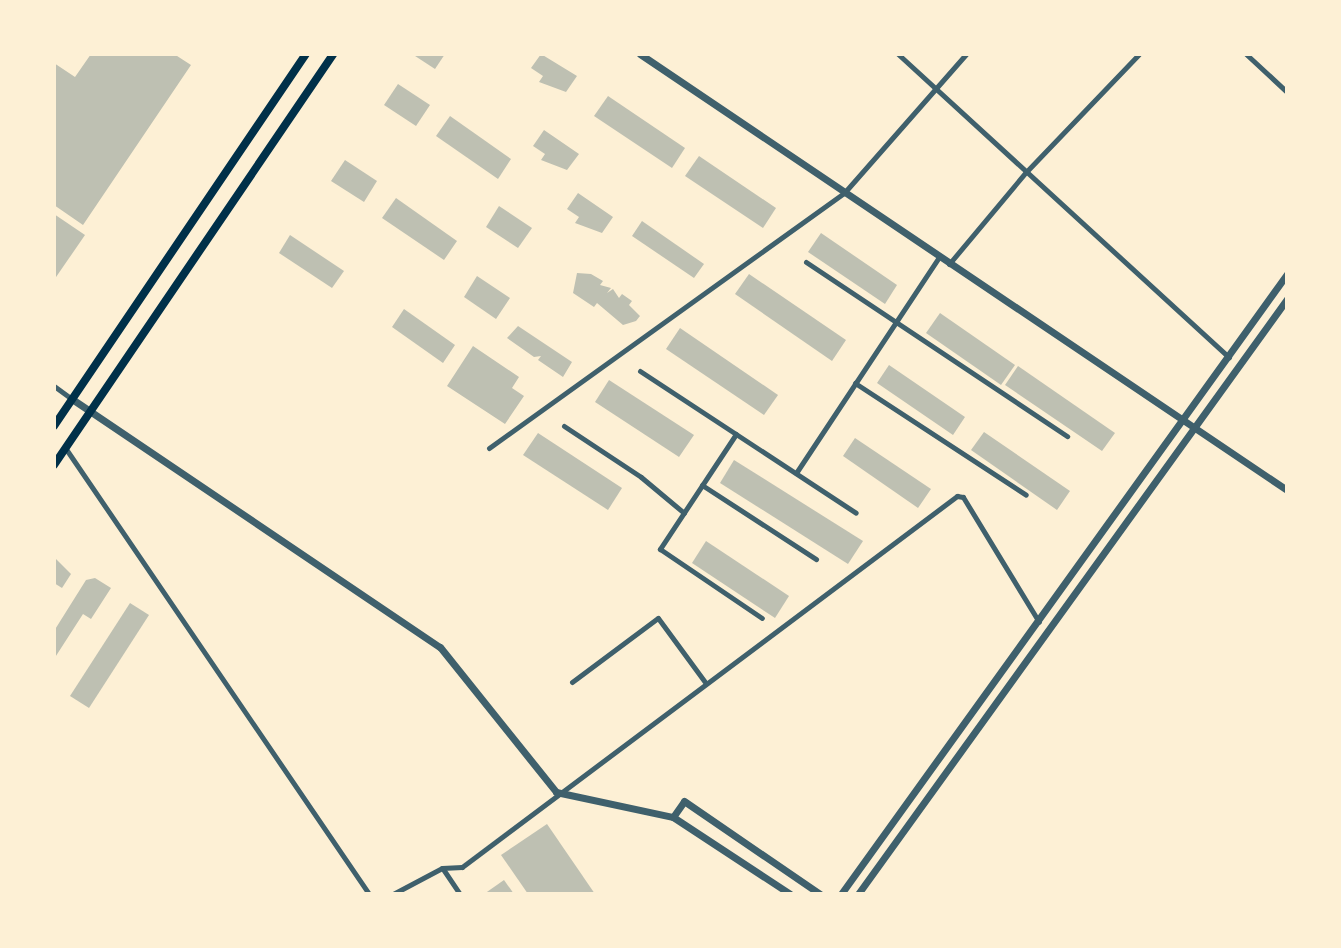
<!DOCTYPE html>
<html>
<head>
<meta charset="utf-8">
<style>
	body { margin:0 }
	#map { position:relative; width:1341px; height:948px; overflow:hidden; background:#fdf0d5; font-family:"PT Serif",serif }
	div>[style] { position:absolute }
	.building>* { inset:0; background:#bec0b2 }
	.minor>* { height:5px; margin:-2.5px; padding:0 2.5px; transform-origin:2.5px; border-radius:2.5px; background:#3f606c }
	.tertiary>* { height:7px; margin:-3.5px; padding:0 3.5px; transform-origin:3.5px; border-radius:3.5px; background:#3f606c }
	.secondary>* { height:8px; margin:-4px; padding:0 4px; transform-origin:4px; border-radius:4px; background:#003049 }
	span { translate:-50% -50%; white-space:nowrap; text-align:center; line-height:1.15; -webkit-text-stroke:6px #fdf0d5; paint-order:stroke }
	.frame { position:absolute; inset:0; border:56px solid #fdf0d5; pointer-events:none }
</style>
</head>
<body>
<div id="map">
	<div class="building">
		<div style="clip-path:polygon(91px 54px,174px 54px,191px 65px,83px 225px,54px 205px,54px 63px,75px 77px)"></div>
		<div style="clip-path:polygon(412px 54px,445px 54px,435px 69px)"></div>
		<div style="clip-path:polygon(541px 54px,577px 76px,566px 92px,539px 82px,543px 76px,531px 68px)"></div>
		<div style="clip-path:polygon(398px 84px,430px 105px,416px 126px,384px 105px)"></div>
		<div style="clip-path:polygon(608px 96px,685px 148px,672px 168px,594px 116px)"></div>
		<div style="clip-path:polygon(450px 116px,511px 159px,498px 179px,436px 136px)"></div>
		<div style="clip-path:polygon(544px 130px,579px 154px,567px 170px,541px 160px,545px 154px,533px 146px)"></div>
		<div style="clip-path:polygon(699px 156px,776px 208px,763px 228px,685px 176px)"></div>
		<div style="clip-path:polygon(345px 160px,377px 181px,364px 202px,331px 181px)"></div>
		<div style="clip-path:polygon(578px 193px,613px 217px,602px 233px,575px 223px,579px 217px,567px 209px)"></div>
		<div style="clip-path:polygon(396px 198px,457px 241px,444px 260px,382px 218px)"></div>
		<div style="clip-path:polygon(499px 206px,532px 228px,518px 248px,486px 227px)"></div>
		<div style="clip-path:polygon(54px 214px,85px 235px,54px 280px)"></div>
		<div style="clip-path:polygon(642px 221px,704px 264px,694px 278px,632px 236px)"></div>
		<div style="clip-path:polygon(821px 233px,897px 285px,885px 304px,808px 252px)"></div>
		<div style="clip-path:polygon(290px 235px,344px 271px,332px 288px,279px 253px)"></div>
		<div style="clip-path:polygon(577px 273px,591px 274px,603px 281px,600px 285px,611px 288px,607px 293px,613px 289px,619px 298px,622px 294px,632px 301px,629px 305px,640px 316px,636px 321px,623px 325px,597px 303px,594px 307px,573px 293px)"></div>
		<div style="clip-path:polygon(749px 274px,846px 340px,832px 361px,735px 294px)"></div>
		<div style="clip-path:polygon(477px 276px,510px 298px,496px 319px,464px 297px)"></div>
		<div style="clip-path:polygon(404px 309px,455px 345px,443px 363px,392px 327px)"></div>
		<div style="clip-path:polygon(940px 313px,1015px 365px,1001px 385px,926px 333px)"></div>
		<div style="clip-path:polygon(518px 326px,572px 362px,563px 377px,538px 360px,541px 356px,534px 357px,507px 338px)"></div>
		<div style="clip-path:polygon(680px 328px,778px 395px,764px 415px,666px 349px)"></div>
		<div style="clip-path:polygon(473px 346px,519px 377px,512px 388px,524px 396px,505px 424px,447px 386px)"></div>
		<div style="clip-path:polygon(889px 365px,965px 417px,953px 435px,877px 383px)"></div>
		<div style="clip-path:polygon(1018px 366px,1115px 433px,1102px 451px,1005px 385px)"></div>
		<div style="clip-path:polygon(609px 380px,694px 435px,679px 457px,595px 402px)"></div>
		<div style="clip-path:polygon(984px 432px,1070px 491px,1057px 510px,971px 450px)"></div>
		<div style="clip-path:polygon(538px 433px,622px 488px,608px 510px,523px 455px)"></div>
		<div style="clip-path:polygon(855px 438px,931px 489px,918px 508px,843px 456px)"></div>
		<div style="clip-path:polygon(734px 460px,863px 541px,848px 564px,720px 483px)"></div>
		<div style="clip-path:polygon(706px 541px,789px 596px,775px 618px,692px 563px)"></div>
		<div style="clip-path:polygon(54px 557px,71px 574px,62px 588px,54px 583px)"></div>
		<div style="clip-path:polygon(95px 578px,111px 588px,91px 619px,83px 614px,54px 659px,54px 631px,86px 580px)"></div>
		<div style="clip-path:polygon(130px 603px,149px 615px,89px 708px,70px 696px)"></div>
		<div style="clip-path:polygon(547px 824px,595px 894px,528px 894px,501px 855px)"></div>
		<div style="clip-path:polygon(504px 880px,514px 894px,484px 894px)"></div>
	</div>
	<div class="minor">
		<div style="left:898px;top:54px;width:449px;rotate:42.5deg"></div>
		<div style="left:1246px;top:54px;width:56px;rotate:42.8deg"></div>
		<div style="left:806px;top:262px;width:314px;rotate:33.7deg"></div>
		<div style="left:949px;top:264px;width:120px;rotate:-50.1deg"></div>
		<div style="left:1026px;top:172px;width:163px;rotate:-46.2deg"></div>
		<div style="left:640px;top:371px;width:258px;rotate:33.3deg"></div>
		<div style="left:855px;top:383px;width:204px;rotate:33.2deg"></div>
		<div style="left:54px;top:386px;width:22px;rotate:36deg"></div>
		<div style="left:564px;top:426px;width:92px;rotate:33.5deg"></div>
		<div style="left:641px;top:477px;width:56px;rotate:39.9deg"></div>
		<div style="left:736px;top:434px;width:138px;rotate:123.5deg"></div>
		<div style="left:660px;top:549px;width:123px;rotate:34.1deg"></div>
		<div style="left:489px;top:448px;width:437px;rotate:-35.7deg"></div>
		<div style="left:844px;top:193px;width:185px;rotate:-48.7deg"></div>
		<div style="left:66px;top:449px;width:538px;rotate:55.75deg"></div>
		<div style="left:796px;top:473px;width:259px;rotate:-56.5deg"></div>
		<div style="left:702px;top:485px;width:136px;rotate:33deg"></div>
		<div style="left:572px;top:682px;width:107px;rotate:-36.7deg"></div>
		<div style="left:658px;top:618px;width:79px;rotate:53.7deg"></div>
		<div style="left:443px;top:869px;width:30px;rotate:56deg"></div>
		<div style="left:393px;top:894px;width:55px;rotate:-28deg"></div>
		<div style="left:442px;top:868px;width:20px;rotate:-3deg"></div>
		<div style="left:462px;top:867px;width:619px;rotate:-36.85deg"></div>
		<div style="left:957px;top:496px;width:6px;rotate:9deg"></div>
		<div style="left:963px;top:497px;width:146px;rotate:58.7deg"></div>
	</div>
	<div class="tertiary">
		<div style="left:640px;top:54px;width:780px;rotate:33.98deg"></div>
		<div style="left:72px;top:399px;width:444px;rotate:34deg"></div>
		<div style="left:440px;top:647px;width:186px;rotate:51.3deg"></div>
		<div style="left:556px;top:792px;width:120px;rotate:12.1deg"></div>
		<div style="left:673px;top:817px;width:140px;rotate:33.3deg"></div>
		<div style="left:673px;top:817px;width:19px;rotate:-55deg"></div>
		<div style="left:684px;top:801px;width:165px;rotate:34.4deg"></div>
		<div style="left:841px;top:894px;width:764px;rotate:-54.27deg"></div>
		<div style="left:858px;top:894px;width:734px;rotate:-54.21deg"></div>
	</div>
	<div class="secondary">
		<div style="left:54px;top:426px;width:449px;rotate:-55.9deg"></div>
		<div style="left:54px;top:465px;width:497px;rotate:-55.8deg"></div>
	</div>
	<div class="frame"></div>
</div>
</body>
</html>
